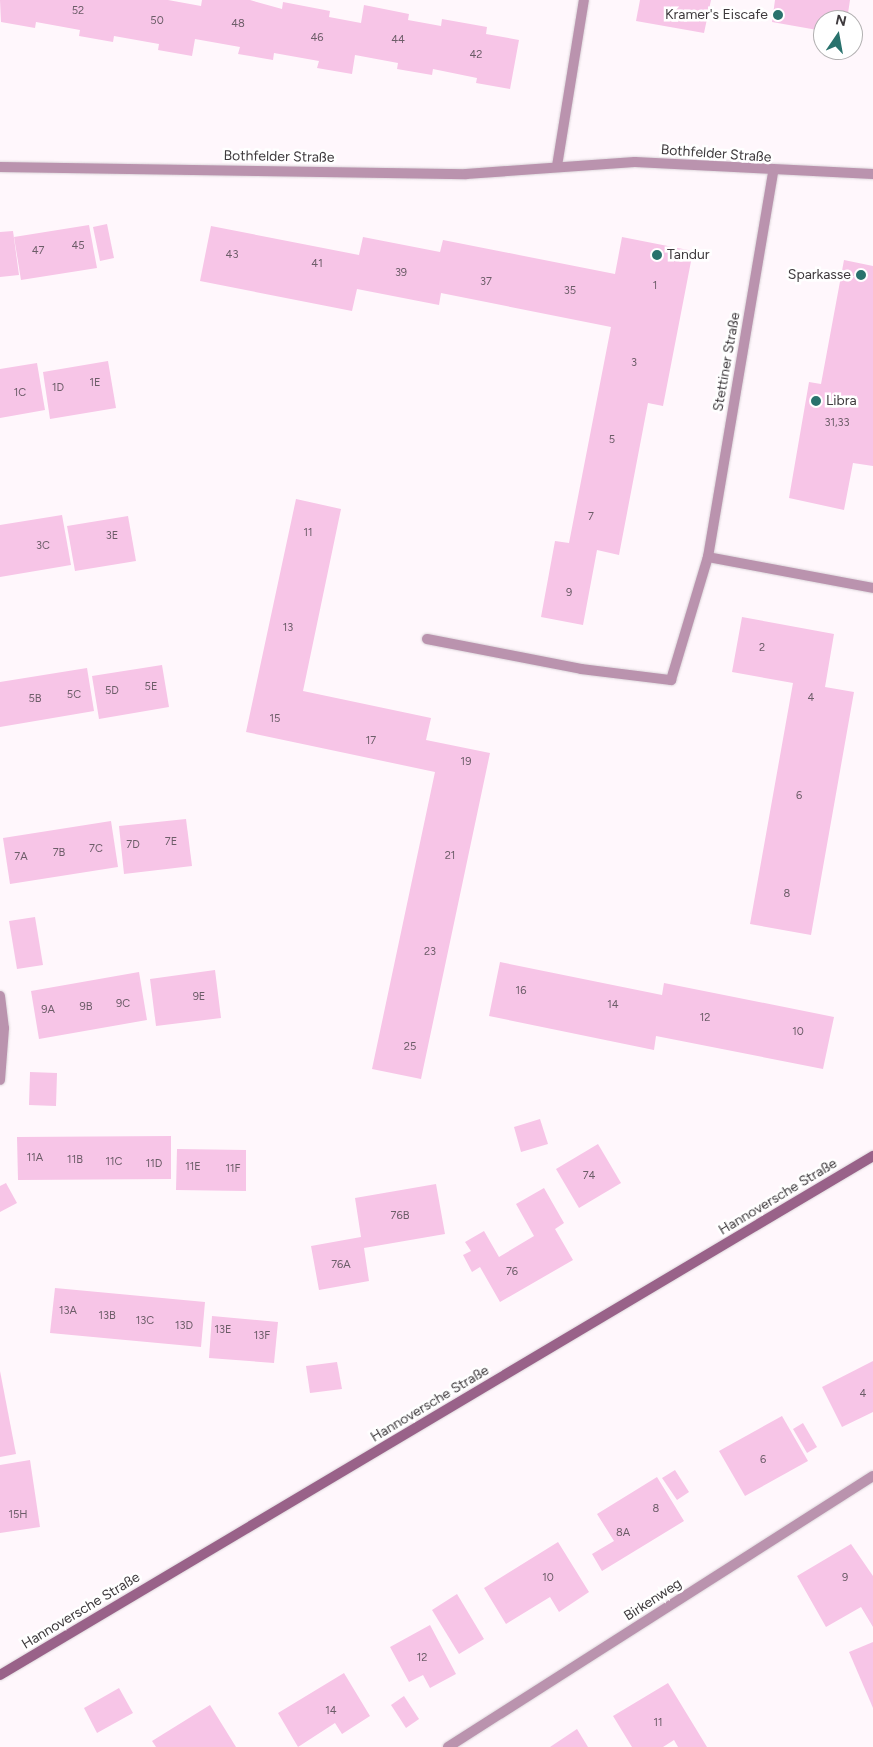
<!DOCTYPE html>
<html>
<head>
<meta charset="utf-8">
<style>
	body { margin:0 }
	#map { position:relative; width:873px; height:1747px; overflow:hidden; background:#fff7fc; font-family:Figtree,sans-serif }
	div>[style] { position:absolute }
	.building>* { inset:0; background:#f7c5e7 }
	.roads { filter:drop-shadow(0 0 1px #dcd5da) drop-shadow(0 0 1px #dcd5da) }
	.street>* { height:10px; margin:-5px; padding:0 5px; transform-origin:5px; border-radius:5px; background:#ba93ae }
	.secondary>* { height:10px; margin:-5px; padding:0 5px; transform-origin:5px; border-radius:5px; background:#996289 }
	.dots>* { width:14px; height:14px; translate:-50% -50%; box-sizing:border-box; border:2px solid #fff; border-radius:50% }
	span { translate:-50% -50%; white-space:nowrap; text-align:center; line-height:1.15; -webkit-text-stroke:5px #fff; paint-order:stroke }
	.number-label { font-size:11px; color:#6c5d68 }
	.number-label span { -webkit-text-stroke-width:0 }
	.poi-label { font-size:14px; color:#3e3a3d }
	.right { translate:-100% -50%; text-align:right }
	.left { translate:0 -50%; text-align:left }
	.street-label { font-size:14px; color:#3e3a3d }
	.north { position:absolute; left:813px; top:10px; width:50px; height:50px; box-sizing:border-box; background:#fff; border:1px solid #b2b0b1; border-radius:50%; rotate:12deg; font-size:14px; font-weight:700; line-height:20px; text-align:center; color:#3e3a3d }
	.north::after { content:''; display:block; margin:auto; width:18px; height:22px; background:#29726d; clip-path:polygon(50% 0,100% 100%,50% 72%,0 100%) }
</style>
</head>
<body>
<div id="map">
	<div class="building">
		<div style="clip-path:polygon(0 0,168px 0,201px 6px,202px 0,250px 0,282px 9px,283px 2px,330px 11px,329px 17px,361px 23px,364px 5px,409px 14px,408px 20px,441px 26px,442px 19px,487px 27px,486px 34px,519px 40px,510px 89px,476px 83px,477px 78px,433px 69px,432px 75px,397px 69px,398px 63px,355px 55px,352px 74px,317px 68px,319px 61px,274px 53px,273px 60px,238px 54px,240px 47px,195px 39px,192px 56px,158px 50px,159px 44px,114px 36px,113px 42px,79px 36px,80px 30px,36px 22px,35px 28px,1px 22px)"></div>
		<div style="clip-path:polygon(640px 0,711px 0,704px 33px,636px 21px)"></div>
		<div style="clip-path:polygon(775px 0,850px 0,847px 20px,823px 20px,823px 31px,772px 22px)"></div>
		<div style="clip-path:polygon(107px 224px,114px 258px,100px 261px,93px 227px)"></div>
		<div style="clip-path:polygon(89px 225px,97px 268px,21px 280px,14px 237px)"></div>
		<div style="clip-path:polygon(211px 226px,359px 255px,363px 237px,440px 252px,443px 240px,615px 274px,622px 237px,693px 251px,663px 406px,648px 403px,619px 555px,597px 550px,583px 625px,541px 617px,555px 541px,569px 543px,611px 327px,441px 293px,439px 305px,357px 289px,352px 311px,200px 281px)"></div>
		<div style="clip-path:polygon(13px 231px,19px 275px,0 277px,0 232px)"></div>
		<div style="clip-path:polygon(844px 260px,873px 266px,873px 466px,853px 463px,844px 510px,789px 498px,809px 382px,821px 384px)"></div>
		<div style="clip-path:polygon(108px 361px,116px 408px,50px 419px,43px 372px)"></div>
		<div style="clip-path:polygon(37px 363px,45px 410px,0 418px,0 369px)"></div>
		<div style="clip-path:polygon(296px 499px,341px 509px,303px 691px,431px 718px,426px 740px,490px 753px,421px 1079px,372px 1069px,435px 772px,246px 732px)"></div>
		<div style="clip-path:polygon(62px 515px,71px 565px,0 577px,0 525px)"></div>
		<div style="clip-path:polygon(128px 516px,136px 561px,75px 571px,67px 526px)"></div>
		<div style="clip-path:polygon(742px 617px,834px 634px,825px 687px,854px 692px,811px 935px,750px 924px,793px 683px,732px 672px)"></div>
		<div style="clip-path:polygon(162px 665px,169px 707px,99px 719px,92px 676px)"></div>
		<div style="clip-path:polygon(87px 668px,94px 711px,0 727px,0 682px)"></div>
		<div style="clip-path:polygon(186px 819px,192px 866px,124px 874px,119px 826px)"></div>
		<div style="clip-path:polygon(111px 821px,118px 867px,10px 884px,3px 838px)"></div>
		<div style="clip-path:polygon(35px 917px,43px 965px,17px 969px,9px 921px)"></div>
		<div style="clip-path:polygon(500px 962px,662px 995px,664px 983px,834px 1017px,823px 1069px,656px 1036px,654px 1050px,489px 1016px)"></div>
		<div style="clip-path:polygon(215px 970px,221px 1018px,156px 1026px,150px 979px)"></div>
		<div style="clip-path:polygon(139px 972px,147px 1020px,39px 1039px,31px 991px)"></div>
		<div style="clip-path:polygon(30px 1072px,57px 1073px,56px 1106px,29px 1105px)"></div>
		<div style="clip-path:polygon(540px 1119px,548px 1144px,521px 1152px,514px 1127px)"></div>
		<div style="clip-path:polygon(171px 1136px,171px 1179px,18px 1180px,17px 1137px)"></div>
		<div style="clip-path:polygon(598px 1144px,621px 1183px,579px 1208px,556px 1169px)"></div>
		<div style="clip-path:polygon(177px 1149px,246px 1150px,246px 1191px,176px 1190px)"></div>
		<div style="clip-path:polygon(6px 1183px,17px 1203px,0 1212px,0 1186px)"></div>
		<div style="clip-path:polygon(436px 1184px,445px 1234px,364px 1248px,369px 1281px,319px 1290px,311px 1246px,361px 1237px,355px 1198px)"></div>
		<div style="clip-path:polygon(544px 1188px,564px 1223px,555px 1229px,573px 1260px,500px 1302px,480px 1267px,472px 1272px,463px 1255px,471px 1251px,465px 1242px,484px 1231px,499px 1257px,534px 1236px,516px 1204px)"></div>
		<div style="clip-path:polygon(55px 1288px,205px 1302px,201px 1347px,50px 1333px)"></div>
		<div style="clip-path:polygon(212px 1316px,278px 1322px,274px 1363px,209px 1358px)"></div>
		<div style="clip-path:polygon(873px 1361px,873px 1412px,842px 1427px,822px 1387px)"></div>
		<div style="clip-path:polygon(337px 1362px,342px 1389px,310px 1393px,306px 1366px)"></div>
		<div style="clip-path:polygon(0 1371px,16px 1454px,0 1457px)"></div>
		<div style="clip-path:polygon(782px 1416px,808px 1461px,745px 1496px,719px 1451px)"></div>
		<div style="clip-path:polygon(803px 1423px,817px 1447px,807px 1453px,793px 1429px)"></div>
		<div style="clip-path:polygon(30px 1460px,40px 1527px,0 1533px,0 1465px)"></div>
		<div style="clip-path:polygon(675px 1470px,689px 1492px,677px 1500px,662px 1478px)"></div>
		<div style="clip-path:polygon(657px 1477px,684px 1521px,602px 1571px,592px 1554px,614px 1541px,597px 1514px)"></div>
		<div style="clip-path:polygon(558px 1542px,589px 1592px,559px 1612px,550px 1597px,506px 1624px,484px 1588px)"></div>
		<div style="clip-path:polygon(851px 1544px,873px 1576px,873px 1627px,861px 1607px,826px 1627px,797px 1576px)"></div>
		<div style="clip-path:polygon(457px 1594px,484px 1639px,459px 1654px,432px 1610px)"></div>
		<div style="clip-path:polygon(430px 1625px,456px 1674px,430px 1688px,423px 1675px,409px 1682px,390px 1647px)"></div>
		<div style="clip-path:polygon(873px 1642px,873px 1708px,849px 1652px)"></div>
		<div style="clip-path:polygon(344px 1673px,370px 1716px,342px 1734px,335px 1723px,298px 1747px,278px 1713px)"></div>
		<div style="clip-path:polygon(668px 1683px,707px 1747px,678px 1747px,674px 1740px,663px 1747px,632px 1747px,613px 1716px)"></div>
		<div style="clip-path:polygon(119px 1688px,133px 1713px,97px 1733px,84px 1708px)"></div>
		<div style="clip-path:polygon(404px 1696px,419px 1719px,406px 1728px,391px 1705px)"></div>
		<div style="clip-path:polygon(210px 1705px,236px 1747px,156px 1747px,152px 1741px)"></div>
		<div style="clip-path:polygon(577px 1729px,588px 1747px,550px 1747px)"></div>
	</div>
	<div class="roads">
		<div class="street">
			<div style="left:557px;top:166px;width:168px;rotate:-80.8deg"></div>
			<div style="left:0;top:167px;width:466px;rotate:0.9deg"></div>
			<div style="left:466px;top:174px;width:169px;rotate:-4.1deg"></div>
			<div style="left:635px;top:162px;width:238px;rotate:2.9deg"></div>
			<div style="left:708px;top:557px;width:168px;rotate:10.6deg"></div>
			<div style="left:427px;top:639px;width:157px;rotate:11deg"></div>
			<div style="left:581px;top:669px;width:91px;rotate:7deg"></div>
			<div style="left:671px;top:680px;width:128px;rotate:-73.3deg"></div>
			<div style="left:708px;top:557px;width:391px;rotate:-80.4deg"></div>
			<div style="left:0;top:996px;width:32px;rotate:83deg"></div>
			<div style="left:4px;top:1028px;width:52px;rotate:94.4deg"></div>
			<div style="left:448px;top:1747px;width:504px;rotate:-32.52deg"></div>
		</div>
		<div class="secondary">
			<div style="left:0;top:1675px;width:1016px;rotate:-30.73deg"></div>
		</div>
	</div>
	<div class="dots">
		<div style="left:778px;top:15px;background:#29726d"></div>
		<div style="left:657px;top:255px;background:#29726d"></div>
		<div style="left:861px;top:275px;background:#29726d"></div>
		<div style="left:816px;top:401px;background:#29726d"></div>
	</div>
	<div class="number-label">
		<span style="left:78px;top:11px">52</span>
		<span style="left:157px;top:21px">50</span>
		<span style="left:238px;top:24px">48</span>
		<span style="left:317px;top:38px">46</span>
		<span style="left:398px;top:40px">44</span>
		<span style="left:476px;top:55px">42</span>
		<span style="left:78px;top:246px">45</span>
		<span style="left:38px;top:251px">47</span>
		<span style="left:232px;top:255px">43</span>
		<span style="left:317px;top:264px">41</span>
		<span style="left:401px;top:273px">39</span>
		<span style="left:486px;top:282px">37</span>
		<span style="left:655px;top:286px">1</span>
		<span style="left:570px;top:291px">35</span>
		<span style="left:634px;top:363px">3</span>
		<span style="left:95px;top:383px">1E</span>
		<span style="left:58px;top:388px">1D</span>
		<span style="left:20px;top:393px">1C</span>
		<span style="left:837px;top:423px">31,33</span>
		<span style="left:612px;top:440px">5</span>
		<span style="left:591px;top:517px">7</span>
		<span style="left:308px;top:533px">11</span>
		<span style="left:112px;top:536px">3E</span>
		<span style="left:43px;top:546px">3C</span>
		<span style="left:569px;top:593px">9</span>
		<span style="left:288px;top:628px">13</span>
		<span style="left:762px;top:648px">2</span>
		<span style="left:151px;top:687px">5E</span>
		<span style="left:112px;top:691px">5D</span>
		<span style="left:74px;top:695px">5C</span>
		<span style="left:811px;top:698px">4</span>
		<span style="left:35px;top:699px">5B</span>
		<span style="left:275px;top:719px">15</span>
		<span style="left:371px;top:741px">17</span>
		<span style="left:466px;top:762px">19</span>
		<span style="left:799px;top:796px">6</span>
		<span style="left:171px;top:842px">7E</span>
		<span style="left:133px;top:845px">7D</span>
		<span style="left:96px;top:849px">7C</span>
		<span style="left:59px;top:853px">7B</span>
		<span style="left:450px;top:856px">21</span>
		<span style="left:21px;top:857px">7A</span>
		<span style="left:787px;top:894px">8</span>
		<span style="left:430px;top:952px">23</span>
		<span style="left:521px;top:991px">16</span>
		<span style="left:199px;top:997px">9E</span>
		<span style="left:123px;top:1004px">9C</span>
		<span style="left:613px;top:1005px">14</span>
		<span style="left:86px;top:1007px">9B</span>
		<span style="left:48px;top:1010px">9A</span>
		<span style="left:705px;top:1018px">12</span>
		<span style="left:798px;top:1032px">10</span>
		<span style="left:410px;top:1047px">25</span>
		<span style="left:35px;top:1158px">11A</span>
		<span style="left:75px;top:1160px">11B</span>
		<span style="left:114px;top:1162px">11C</span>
		<span style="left:154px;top:1164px">11D</span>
		<span style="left:193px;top:1167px">11E</span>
		<span style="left:233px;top:1169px">11F</span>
		<span style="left:589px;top:1176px">74</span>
		<span style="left:400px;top:1216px">76B</span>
		<span style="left:341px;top:1265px">76A</span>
		<span style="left:512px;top:1272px">76</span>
		<span style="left:68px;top:1311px">13A</span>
		<span style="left:107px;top:1316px">13B</span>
		<span style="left:145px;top:1321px">13C</span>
		<span style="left:184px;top:1326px">13D</span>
		<span style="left:223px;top:1330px">13E</span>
		<span style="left:262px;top:1336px">13F</span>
		<span style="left:863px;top:1394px">4</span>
		<span style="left:763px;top:1460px">6</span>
		<span style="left:656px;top:1509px">8</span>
		<span style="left:18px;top:1515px">15H</span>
		<span style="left:623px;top:1533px">8A</span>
		<span style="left:548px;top:1578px">10</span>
		<span style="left:845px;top:1578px">9</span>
		<span style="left:422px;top:1658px">12</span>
		<span style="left:331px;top:1711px">14</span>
		<span style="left:658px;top:1723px">11</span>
	</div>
	<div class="poi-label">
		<span class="right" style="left:768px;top:15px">Kramer's Eiscafe</span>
		<span class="left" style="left:667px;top:255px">Tandur</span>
		<span class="right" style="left:851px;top:275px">Sparkasse</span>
		<span class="left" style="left:826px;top:401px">Libra</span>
	</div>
	<div class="street-label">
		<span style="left:716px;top:154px;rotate:4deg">Bothfelder Straße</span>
		<span style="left:279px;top:157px;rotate:1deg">Bothfelder Straße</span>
		<span style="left:727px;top:362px;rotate:-80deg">Stettiner Straße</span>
		<span style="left:778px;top:1197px;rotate:-31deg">Hannoversche Straße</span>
		<span style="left:430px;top:1404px;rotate:-31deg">Hannoversche Straße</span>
		<span style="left:653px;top:1600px;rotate:-33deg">Birkenweg</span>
		<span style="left:81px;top:1611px;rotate:-31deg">Hannoversche Straße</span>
	</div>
	<div class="north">N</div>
</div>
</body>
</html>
